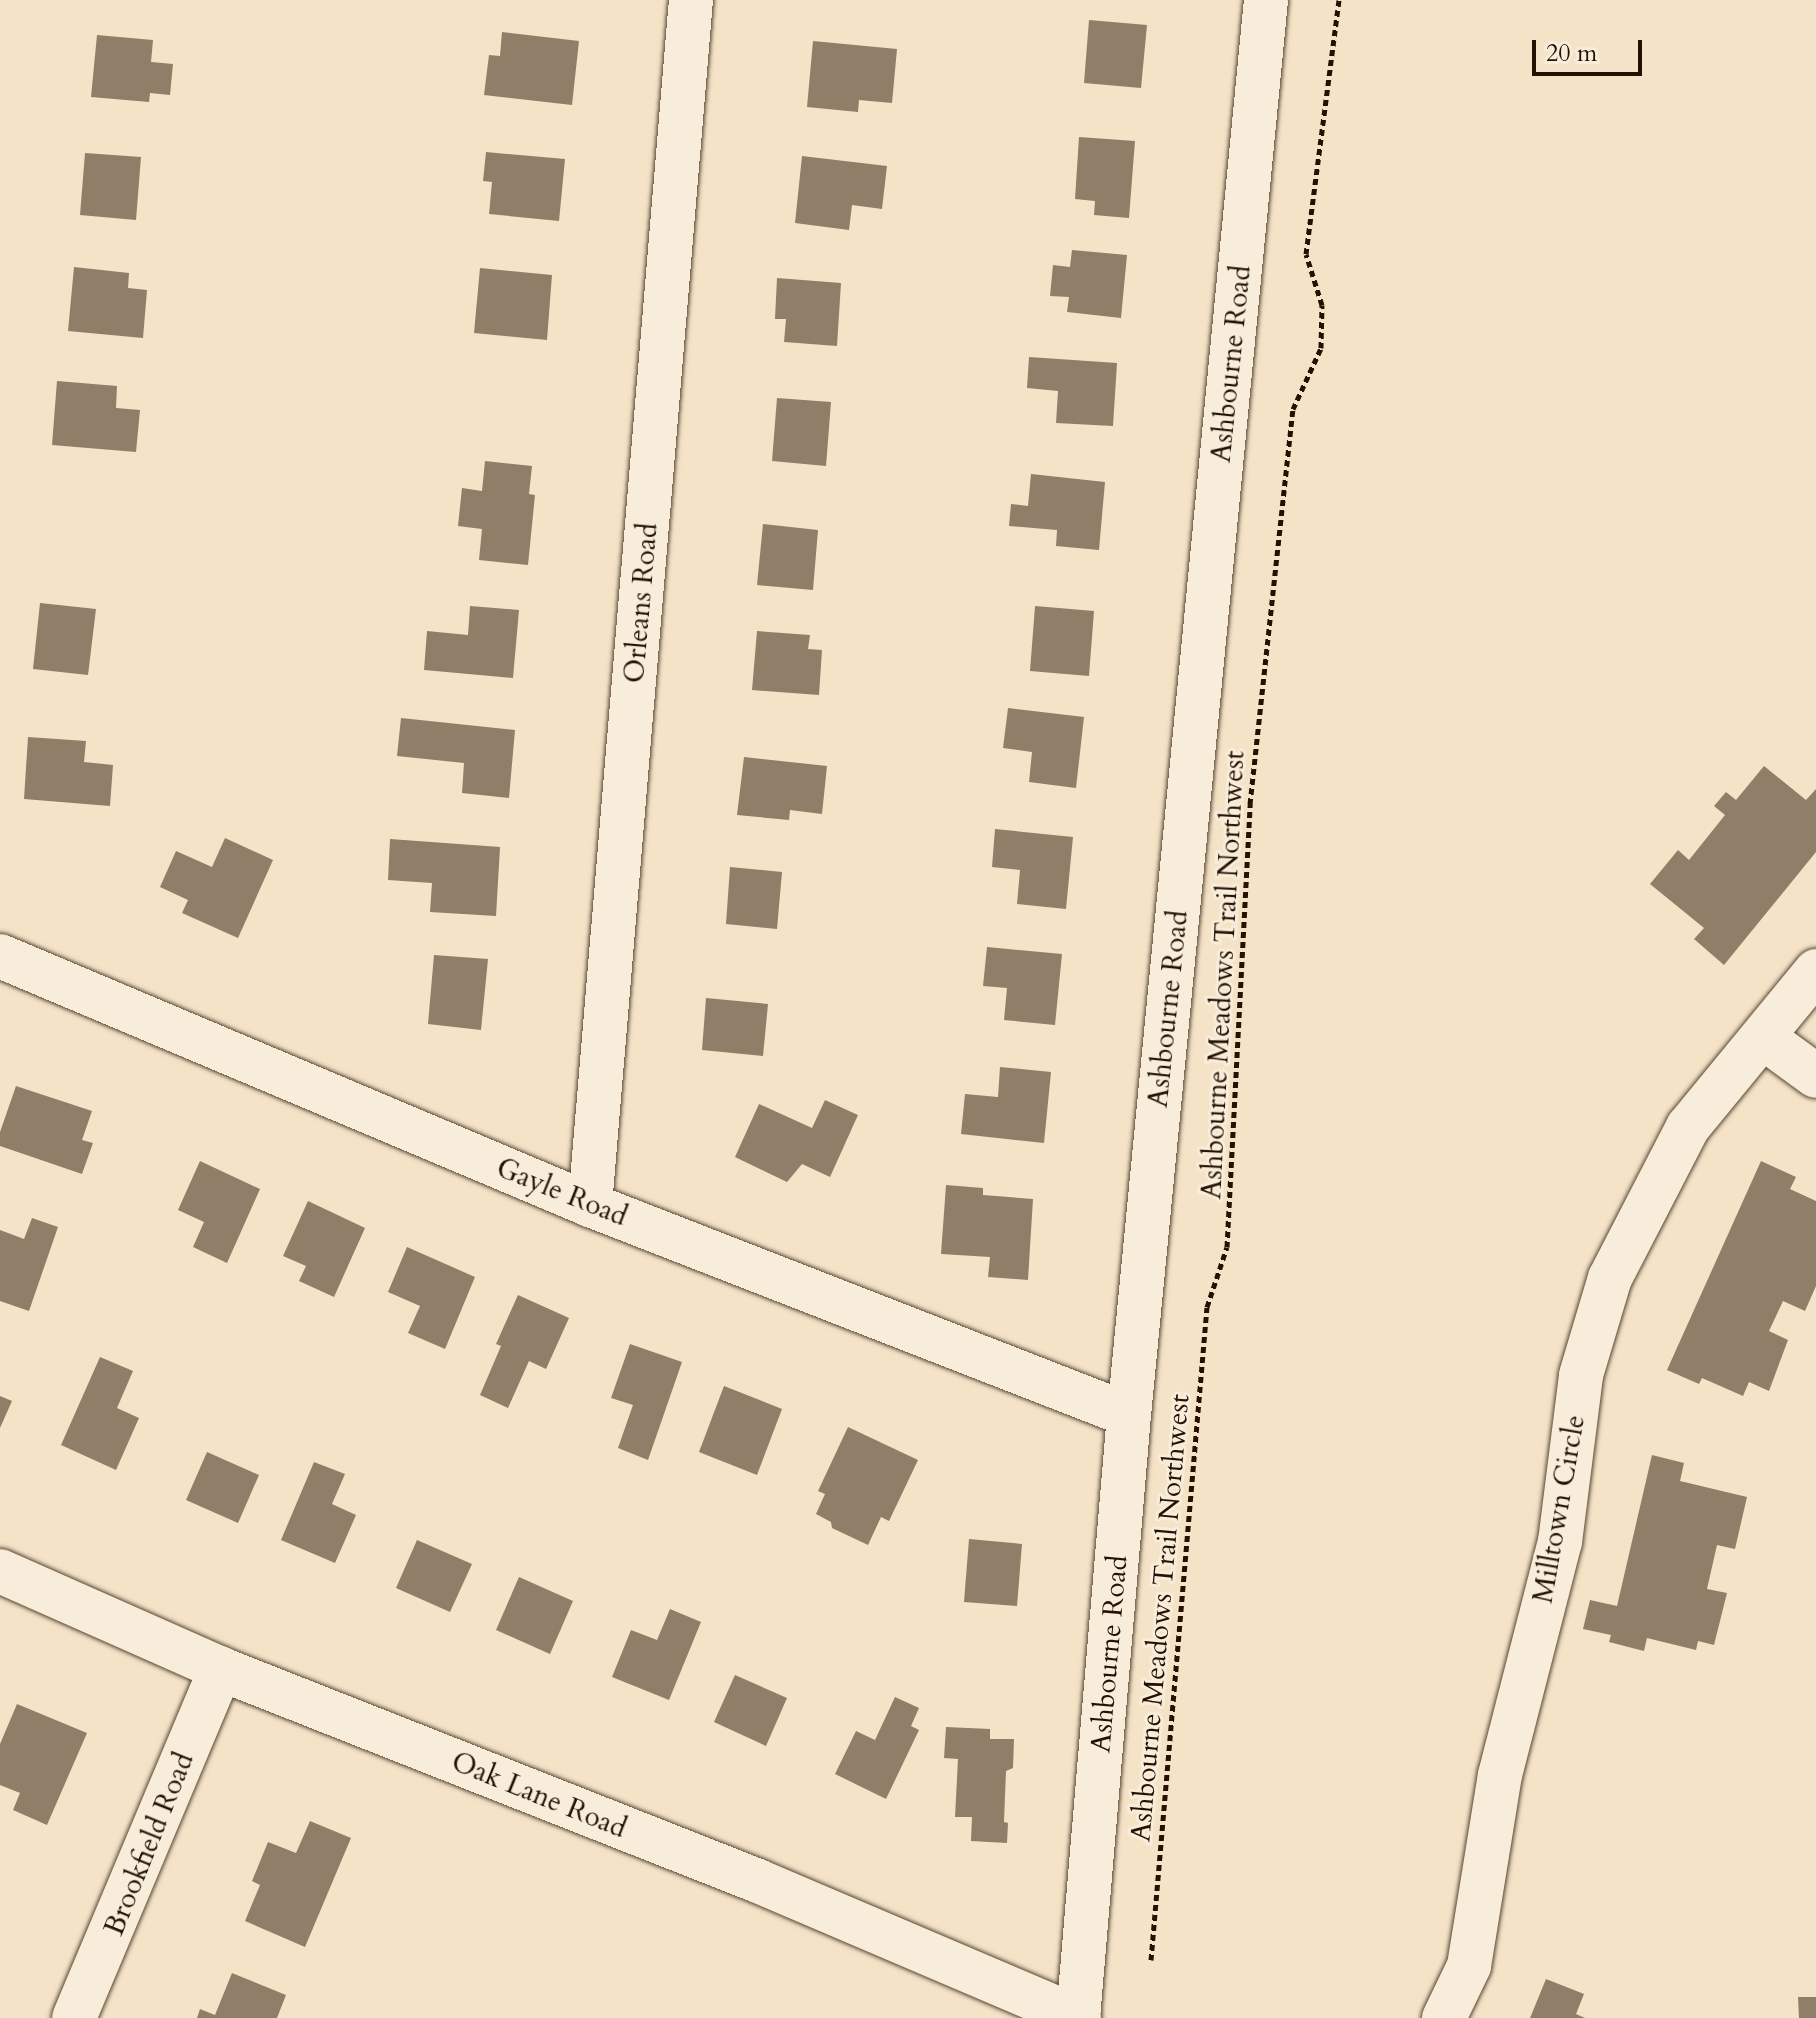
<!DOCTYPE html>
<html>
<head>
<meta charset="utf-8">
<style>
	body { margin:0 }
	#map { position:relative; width:1816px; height:2018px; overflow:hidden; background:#f4e3c7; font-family:Cardo,serif }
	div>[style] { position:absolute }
	.building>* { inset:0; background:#907e68 }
	.path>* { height:5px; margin-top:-2.5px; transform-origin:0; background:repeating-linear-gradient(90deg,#241101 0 6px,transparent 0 10px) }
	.roads { filter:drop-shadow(0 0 2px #584632) drop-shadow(0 0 2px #584632) }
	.minor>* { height:44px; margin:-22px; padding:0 22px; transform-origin:22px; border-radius:22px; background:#f8eddb }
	span { translate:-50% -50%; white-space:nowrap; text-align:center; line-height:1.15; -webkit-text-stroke:6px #f8eddb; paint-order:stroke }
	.street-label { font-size:28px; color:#241101 }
	.scale { position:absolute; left:1532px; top:40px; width:110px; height:36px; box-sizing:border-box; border:4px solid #241101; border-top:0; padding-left:10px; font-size:24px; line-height:28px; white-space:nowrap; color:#241101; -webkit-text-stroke:6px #f8eddb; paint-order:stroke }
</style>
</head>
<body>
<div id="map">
	<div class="building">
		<div style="clip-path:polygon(1089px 20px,1147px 25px,1141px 88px,1084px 83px)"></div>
		<div style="clip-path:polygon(502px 32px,579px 41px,572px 105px,484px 95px,489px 55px,500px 56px)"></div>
		<div style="clip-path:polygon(97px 35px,153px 40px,151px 62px,173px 64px,170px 95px,150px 93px,149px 102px,91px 97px)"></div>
		<div style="clip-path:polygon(813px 41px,897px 49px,892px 103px,859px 100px,858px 112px,807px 107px)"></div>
		<div style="clip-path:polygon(1079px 137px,1135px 141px,1129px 218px,1094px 215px,1095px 201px,1075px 199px)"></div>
		<div style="clip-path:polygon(486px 152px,565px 159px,559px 221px,489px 214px,492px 182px,483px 181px)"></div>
		<div style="clip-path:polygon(85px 153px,141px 157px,136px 220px,80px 215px)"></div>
		<div style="clip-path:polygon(802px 156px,887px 166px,882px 209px,852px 205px,849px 230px,795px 223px)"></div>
		<div style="clip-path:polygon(1072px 250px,1127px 255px,1121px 318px,1067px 312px,1069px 297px,1050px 296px,1053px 265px,1070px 267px)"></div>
		<div style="clip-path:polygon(74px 267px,129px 273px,128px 288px,147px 290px,143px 338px,68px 331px)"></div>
		<div style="clip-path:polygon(480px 268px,552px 275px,547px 340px,474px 333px)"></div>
		<div style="clip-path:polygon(777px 278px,841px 283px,837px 346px,784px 342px,786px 319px,775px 319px)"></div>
		<div style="clip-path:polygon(1029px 357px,1117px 363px,1113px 426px,1056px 423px,1058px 391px,1027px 388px)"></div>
		<div style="clip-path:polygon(57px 381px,117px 386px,116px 408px,140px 410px,136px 452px,52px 445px)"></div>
		<div style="clip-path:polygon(777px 398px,831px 402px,826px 466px,772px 461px)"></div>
		<div style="clip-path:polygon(485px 461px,532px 466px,529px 494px,535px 495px,528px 565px,479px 560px,482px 529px,458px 526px,462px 488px,482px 491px)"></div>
		<div style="clip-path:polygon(1031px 474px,1105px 482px,1099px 550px,1056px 546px,1057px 530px,1009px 526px,1011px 504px,1028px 506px)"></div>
		<div style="clip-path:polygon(763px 524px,818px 530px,813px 590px,757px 585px)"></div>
		<div style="clip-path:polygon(40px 603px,96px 609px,88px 675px,33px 669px)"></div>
		<div style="clip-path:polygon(470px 606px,519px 610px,513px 678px,424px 670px,427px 631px,468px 635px)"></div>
		<div style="clip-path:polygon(1035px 606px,1094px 611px,1089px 676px,1030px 671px)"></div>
		<div style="clip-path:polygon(757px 631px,810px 635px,808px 649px,822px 650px,819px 695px,752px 690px)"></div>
		<div style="clip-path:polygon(1008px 708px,1084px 717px,1076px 788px,1029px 782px,1032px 752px,1003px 748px)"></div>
		<div style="clip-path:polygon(401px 718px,515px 730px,509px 798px,462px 793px,464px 763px,397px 756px)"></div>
		<div style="clip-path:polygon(28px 737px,86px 741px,84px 762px,113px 765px,110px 806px,24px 799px)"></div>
		<div style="clip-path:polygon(744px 757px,827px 766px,822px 814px,790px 810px,789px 820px,737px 815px)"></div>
		<div style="clip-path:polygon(1764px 766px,1806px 800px,1816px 789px,1816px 852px,1724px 965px,1694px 939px,1704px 928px,1650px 884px,1678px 850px,1689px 860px,1725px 815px,1714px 806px,1726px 792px,1736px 800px)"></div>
		<div style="clip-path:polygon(995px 829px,1073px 837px,1066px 909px,1017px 904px,1020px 870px,992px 867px)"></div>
		<div style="clip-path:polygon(225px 838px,273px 860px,238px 938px,182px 913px,188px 900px,160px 887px,176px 851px,212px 867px)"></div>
		<div style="clip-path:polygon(390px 839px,500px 847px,496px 916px,430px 912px,432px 883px,388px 880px)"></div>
		<div style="clip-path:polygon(730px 867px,782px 872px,777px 929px,726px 924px)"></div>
		<div style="clip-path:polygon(987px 947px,1062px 954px,1055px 1025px,1004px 1020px,1007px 988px,983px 986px)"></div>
		<div style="clip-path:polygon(434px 955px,488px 959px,481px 1030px,428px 1024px)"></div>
		<div style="clip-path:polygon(706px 998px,768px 1004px,763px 1056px,702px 1050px)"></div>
		<div style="clip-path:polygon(1000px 1067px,1051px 1072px,1044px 1143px,961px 1134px,965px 1094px,998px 1097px)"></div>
		<div style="clip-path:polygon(16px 1086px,92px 1111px,82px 1140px,93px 1143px,82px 1174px,0 1146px,0 1132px)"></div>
		<div style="clip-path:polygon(825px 1100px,858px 1115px,830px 1177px,802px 1164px,787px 1182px,735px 1157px,759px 1104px,812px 1128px)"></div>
		<div style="clip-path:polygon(200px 1161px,260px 1189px,227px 1263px,193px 1247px,204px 1222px,178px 1210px)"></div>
		<div style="clip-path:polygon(1761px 1161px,1796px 1177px,1790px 1189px,1816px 1201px,1816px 1286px,1805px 1311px,1783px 1301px,1769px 1331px,1788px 1340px,1769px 1391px,1749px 1382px,1743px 1396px,1702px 1378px,1699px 1384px,1667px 1370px)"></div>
		<div style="clip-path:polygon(946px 1185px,983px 1188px,983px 1195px,1033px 1199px,1028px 1280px,988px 1277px,990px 1257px,941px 1254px)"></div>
		<div style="clip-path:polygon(308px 1201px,365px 1228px,334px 1297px,299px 1281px,306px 1266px,283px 1256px)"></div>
		<div style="clip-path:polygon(32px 1218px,58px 1227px,29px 1311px,0 1301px,0 1230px,24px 1239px)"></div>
		<div style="clip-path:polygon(407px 1247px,475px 1277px,445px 1349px,408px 1333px,420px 1306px,388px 1292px)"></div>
		<div style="clip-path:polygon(518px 1295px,569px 1318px,546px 1369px,529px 1361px,508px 1408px,480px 1395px,501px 1346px,496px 1344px)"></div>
		<div style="clip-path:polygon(630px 1344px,682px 1362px,648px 1460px,618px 1448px,633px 1405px,611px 1398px)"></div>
		<div style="clip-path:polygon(100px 1357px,133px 1371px,117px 1408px,139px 1418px,116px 1470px,61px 1445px)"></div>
		<div style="clip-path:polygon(724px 1386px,782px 1409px,757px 1475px,699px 1452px)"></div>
		<div style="clip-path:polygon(0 1396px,12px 1401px,0 1428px)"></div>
		<div style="clip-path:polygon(848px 1427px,918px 1460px,889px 1521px,881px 1517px,868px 1545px,832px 1528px,831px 1522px,816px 1514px,825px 1494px,818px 1491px)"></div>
		<div style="clip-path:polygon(207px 1452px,259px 1475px,238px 1523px,186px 1500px)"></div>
		<div style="clip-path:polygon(1652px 1455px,1684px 1463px,1680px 1481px,1747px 1497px,1735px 1549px,1717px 1545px,1707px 1589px,1727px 1593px,1714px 1645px,1698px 1641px,1696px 1650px,1647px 1638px,1644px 1651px,1609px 1642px,1611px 1635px,1583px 1629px,1590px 1600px,1617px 1606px)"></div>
		<div style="clip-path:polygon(314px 1462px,345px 1474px,332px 1504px,356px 1515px,335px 1563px,281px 1540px)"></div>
		<div style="clip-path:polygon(969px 1539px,1022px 1544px,1017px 1606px,964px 1602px)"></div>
		<div style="clip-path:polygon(417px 1540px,472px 1564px,450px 1612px,396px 1588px)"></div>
		<div style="clip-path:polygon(519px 1577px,573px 1601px,550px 1654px,496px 1630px)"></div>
		<div style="clip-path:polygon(670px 1609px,701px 1622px,669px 1700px,612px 1677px,631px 1630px,657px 1640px)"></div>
		<div style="clip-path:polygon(735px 1675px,787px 1698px,766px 1746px,714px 1722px)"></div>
		<div style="clip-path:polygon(895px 1697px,919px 1708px,911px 1726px,919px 1730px,886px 1799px,835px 1774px,856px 1731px,875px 1740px)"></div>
		<div style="clip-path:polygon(17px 1704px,87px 1733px,47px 1825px,13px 1810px,20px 1793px,0 1785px,0 1744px)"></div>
		<div style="clip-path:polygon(946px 1727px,990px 1729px,990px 1739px,1014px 1739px,1013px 1768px,1006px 1771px,1004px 1822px,1008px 1823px,1007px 1843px,971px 1841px,972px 1817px,955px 1817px,958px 1759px,944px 1758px)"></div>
		<div style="clip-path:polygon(310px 1821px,351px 1838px,305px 1947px,245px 1921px,260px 1885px,252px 1881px,268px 1842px,296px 1853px)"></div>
		<div style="clip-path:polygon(232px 1973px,286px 1995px,277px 2018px,197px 2018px,200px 2009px,215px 2015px)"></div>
		<div style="clip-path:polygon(1546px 1979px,1584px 1994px,1576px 2014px,1585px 2018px,1530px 2018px)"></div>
		<div style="clip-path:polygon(1798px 1997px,1816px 1997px,1816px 2018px,1799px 2018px)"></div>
	</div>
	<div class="path">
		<div style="left:1151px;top:1960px;width:655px;rotate:-85.1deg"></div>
		<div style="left:1207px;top:1307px;width:63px;rotate:-71.6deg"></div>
		<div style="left:1227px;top:1247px;width:444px;rotate:-87deg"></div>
		<div style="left:1250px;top:804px;width:397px;rotate:-83.8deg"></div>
		<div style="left:1293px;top:409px;width:67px;rotate:-65.3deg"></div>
		<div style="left:1321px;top:348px;width:43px;rotate:-88.7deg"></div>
		<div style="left:1322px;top:305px;width:53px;rotate:-107.4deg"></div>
		<div style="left:1306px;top:254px;width:256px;rotate:-82.6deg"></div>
	</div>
	<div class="roads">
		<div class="minor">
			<div style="left:0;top:956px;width:640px;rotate:22.88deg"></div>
			<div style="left:590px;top:1205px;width:578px;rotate:21.29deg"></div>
			<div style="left:1764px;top:1038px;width:64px;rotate:36.2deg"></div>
			<div style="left:590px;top:1205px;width:1209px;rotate:-85.21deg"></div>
			<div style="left:0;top:1571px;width:242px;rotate:23.9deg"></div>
			<div style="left:221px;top:1669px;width:577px;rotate:21.54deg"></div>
			<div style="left:758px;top:1881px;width:349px;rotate:23.1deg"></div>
			<div style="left:74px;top:2018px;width:379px;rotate:-67.2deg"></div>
			<div style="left:1078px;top:2018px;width:605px;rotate:-85.17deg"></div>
			<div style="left:1129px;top:1415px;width:1422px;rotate:-84.47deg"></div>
			<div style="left:1444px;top:2018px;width:58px;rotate:-64.3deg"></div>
			<div style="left:1469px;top:1966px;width:193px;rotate:-80.8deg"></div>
			<div style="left:1500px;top:1775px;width:241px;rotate:-75.6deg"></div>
			<div style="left:1560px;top:1542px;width:168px;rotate:-82.8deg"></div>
			<div style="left:1581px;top:1375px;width:101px;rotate:-73.4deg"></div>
			<div style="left:1610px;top:1278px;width:170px;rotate:-62.7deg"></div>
			<div style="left:1688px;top:1127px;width:202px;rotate:-50.6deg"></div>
		</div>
	</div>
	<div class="street-label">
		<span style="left:1231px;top:364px;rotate:-84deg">Ashbourne Road</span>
		<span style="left:641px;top:603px;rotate:-85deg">Orleans Road</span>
		<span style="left:1223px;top:975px;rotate:-87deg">Ashbourne Meadows Trail Northwest</span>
		<span style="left:1168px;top:1009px;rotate:-84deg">Ashbourne Road</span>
		<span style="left:562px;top:1192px;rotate:22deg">Gayle Road</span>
		<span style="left:1559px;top:1509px;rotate:-80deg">Milltown Circle</span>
		<span style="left:1160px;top:1618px;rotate:-85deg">Ashbourne Meadows Trail Northwest</span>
		<span style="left:1109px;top:1654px;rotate:-85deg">Ashbourne Road</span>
		<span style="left:539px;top:1795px;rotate:22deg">Oak Lane Road</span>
		<span style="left:149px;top:1844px;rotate:-68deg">Brookfield Road</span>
	</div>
	<div class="scale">20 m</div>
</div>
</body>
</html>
